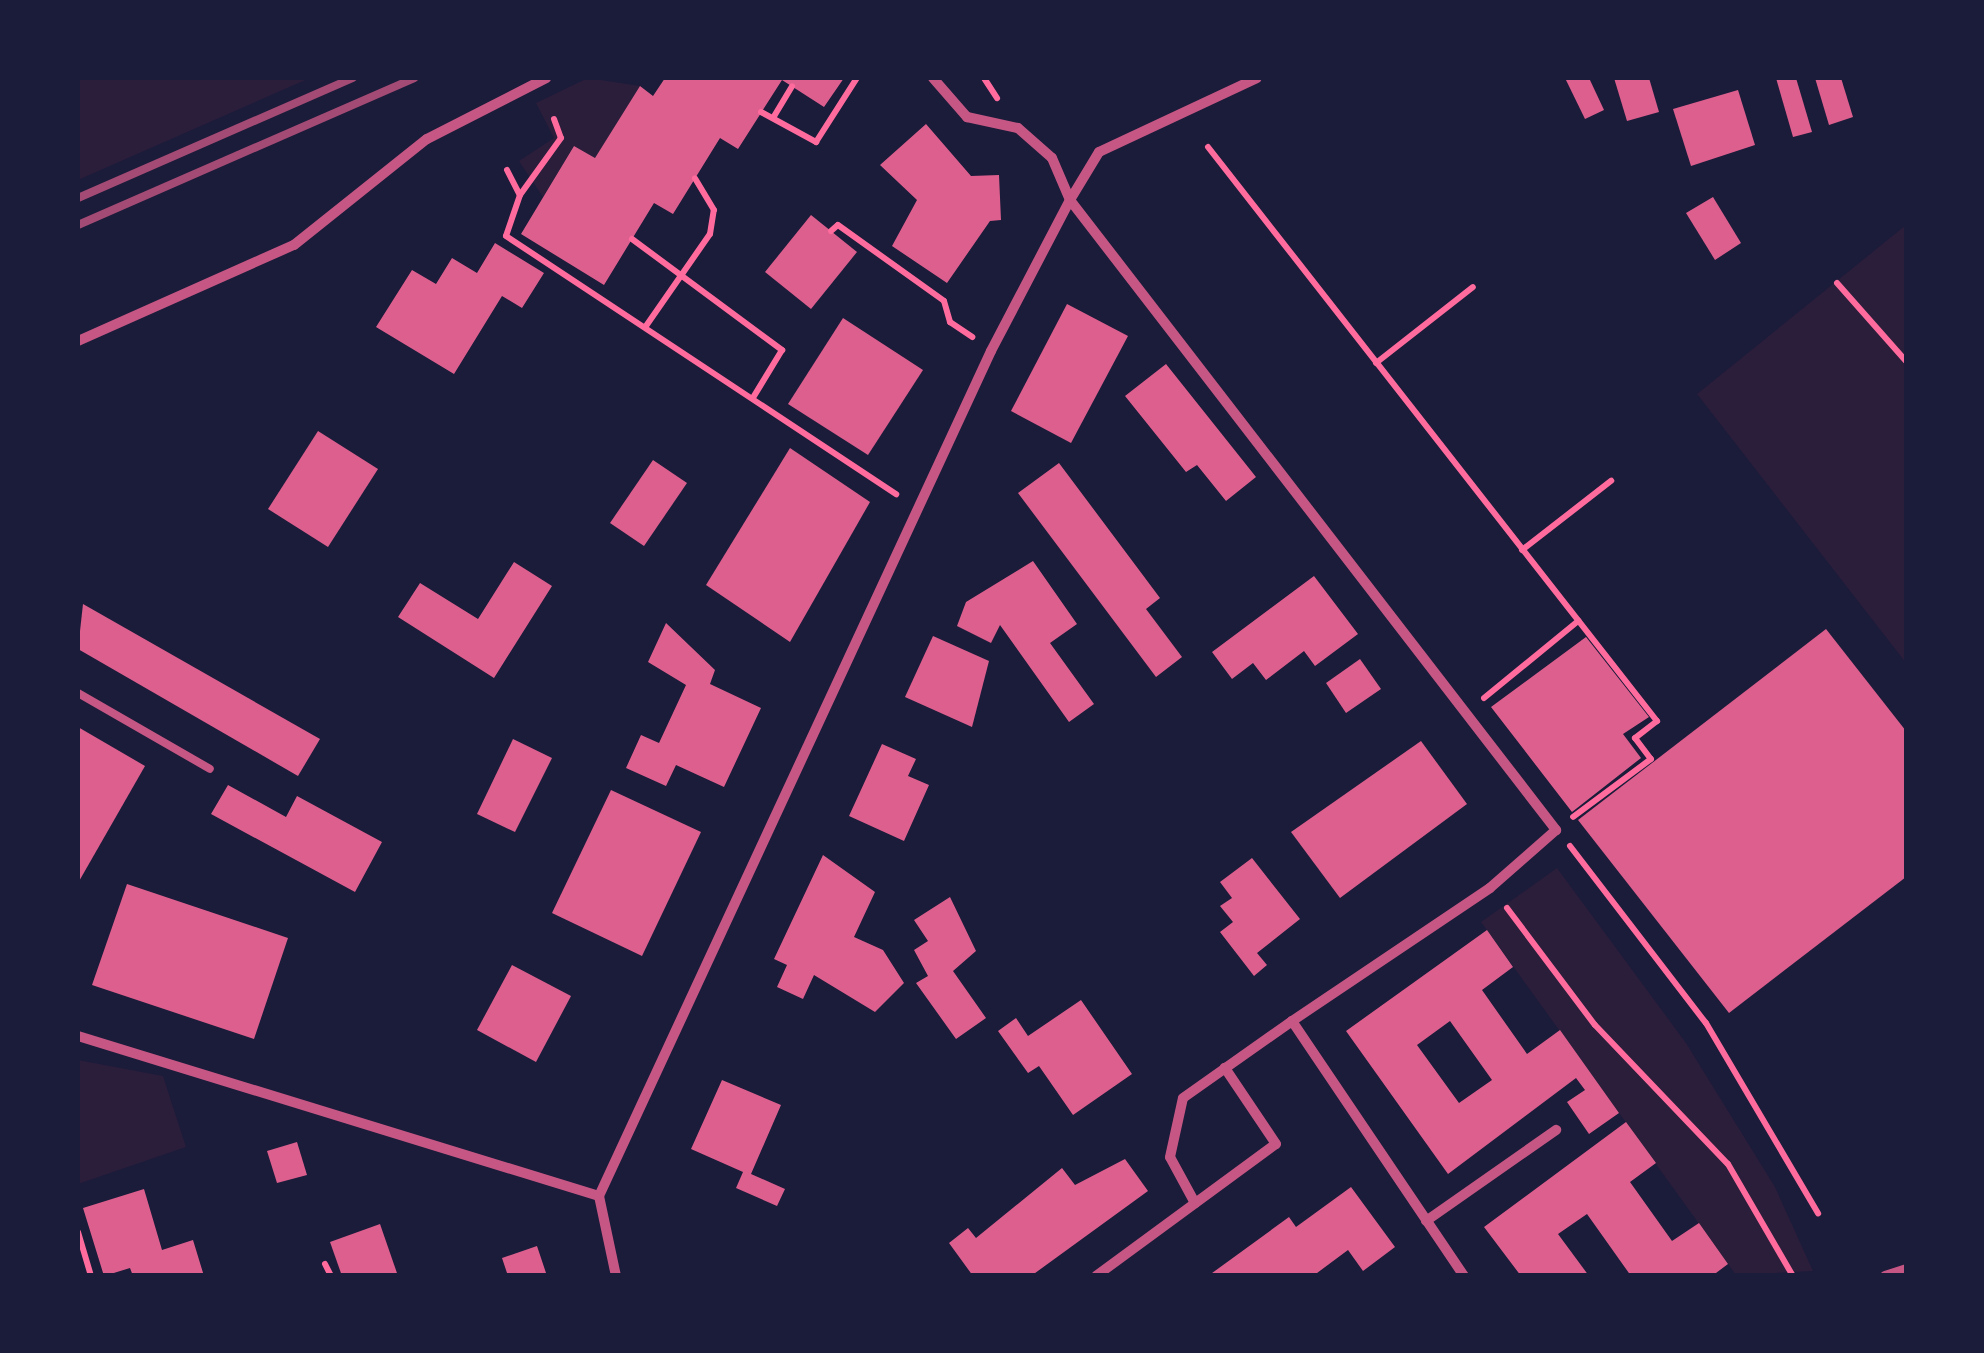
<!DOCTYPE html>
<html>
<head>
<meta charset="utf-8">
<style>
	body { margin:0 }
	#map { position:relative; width:1984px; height:1353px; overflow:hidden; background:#1b1b3a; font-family:"Roboto Serif",serif }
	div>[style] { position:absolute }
	.green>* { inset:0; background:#2a1e3b }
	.building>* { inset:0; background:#dd5f8e }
	.path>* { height:6px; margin:-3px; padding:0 3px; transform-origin:3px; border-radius:3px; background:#ff6b9d }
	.service>* { height:8px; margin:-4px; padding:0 4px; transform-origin:4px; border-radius:4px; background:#c65784 }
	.minor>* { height:10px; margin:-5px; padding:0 5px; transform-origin:5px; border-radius:5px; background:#c65784 }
	.rail>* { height:8px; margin:-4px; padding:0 4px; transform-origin:4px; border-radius:4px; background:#a44b75 }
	span { translate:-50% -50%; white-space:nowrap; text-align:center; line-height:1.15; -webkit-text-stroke:10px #1b1b3a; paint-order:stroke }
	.frame { position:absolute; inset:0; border:80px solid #1b1b3a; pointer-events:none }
</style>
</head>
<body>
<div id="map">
	<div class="green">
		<div style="clip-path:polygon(78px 78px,310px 78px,78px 180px)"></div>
		<div style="clip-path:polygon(588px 78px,640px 86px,595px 158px,574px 146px,543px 197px,519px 161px,554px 138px,536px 103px)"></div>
		<div style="clip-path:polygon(1906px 225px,1906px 663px,1697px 394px)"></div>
		<div style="clip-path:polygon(1557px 868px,1686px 1043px,1775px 1187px,1813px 1271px,1736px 1275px,1481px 922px)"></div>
		<div style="clip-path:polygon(78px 1060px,163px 1076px,186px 1147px,78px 1184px)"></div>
	</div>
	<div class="building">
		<div style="clip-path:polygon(665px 78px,844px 78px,824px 107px,782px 80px,738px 149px,720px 138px,673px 214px,654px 203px,604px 285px,521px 234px,574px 146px,595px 158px,640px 86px,653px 96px)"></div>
		<div style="clip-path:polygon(1565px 78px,1589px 78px,1604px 110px,1585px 119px)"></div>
		<div style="clip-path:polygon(1614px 78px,1649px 78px,1659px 112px,1627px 121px)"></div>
		<div style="clip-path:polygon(1776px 78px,1796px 78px,1812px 132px,1793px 137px)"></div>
		<div style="clip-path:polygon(1815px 78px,1841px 78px,1853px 117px,1829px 125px)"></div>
		<div style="clip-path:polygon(1738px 90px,1755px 145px,1691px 166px,1673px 109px)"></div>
		<div style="clip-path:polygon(926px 124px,971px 176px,999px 175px,1001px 220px,990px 221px,947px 283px,892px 246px,917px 200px,880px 165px)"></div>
		<div style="clip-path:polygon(1713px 197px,1741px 243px,1715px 260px,1686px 213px)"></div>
		<div style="clip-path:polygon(811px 215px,857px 252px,811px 309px,765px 272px)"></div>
		<div style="clip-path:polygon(495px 243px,544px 273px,522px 308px,502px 296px,454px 374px,376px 327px,412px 270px,436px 284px,452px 258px,477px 273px)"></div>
		<div style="clip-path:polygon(1067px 304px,1128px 336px,1071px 443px,1011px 411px)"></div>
		<div style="clip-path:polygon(843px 318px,923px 370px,868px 455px,788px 404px)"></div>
		<div style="clip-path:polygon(1166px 364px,1256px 477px,1226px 501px,1197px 465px,1186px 472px,1125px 396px)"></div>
		<div style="clip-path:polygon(318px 431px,378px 469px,328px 547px,268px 509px)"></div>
		<div style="clip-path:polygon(790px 448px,870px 502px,790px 642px,706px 585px)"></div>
		<div style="clip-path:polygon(653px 460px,687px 483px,644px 546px,610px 523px)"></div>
		<div style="clip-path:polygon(1059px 463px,1160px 598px,1146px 609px,1182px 657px,1156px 677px,1018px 493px)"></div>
		<div style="clip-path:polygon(1033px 561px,1077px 624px,1050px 643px,1094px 704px,1069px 722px,1000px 625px,991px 643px,957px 626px,966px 602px)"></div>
		<div style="clip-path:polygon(514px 562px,552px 586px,494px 678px,398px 617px,420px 583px,478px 619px)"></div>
		<div style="clip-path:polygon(1314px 576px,1358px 634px,1315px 666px,1304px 651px,1266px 680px,1253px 663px,1232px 679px,1212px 652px)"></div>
		<div style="clip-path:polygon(83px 604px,320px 739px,298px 776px,78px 649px)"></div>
		<div style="clip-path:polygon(666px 623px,715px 670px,710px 684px,761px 708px,724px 787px,676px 765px,666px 786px,626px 768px,641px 735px,659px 743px,686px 685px,648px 662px)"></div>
		<div style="clip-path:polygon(1826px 629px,1906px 731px,1906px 877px,1729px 1013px,1578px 820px)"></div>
		<div style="clip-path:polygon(933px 636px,989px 661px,972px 727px,905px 697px)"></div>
		<div style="clip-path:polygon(1586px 637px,1649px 717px,1623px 734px,1641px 758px,1572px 812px,1491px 707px)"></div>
		<div style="clip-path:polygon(1360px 659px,1381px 689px,1346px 713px,1326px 683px)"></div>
		<div style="clip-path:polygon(78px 727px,145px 766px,78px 883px)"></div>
		<div style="clip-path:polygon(513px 739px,552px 758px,515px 832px,477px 814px)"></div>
		<div style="clip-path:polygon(1421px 741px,1467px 804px,1340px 898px,1291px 832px)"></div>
		<div style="clip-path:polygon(882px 744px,916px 759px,908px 776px,929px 785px,904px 841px,849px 816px)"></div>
		<div style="clip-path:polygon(228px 785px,286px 817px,297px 796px,382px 842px,355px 892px,211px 814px)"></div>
		<div style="clip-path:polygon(611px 790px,701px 832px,642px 956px,552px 913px)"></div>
		<div style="clip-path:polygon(823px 855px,875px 892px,854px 937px,883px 950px,904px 983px,875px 1012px,814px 975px,803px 999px,777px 987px,787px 965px,774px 959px)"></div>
		<div style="clip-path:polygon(1252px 858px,1300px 919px,1257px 953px,1267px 965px,1254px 976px,1220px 932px,1233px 922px,1220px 906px,1232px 898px,1220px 882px)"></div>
		<div style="clip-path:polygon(127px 884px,288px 938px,254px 1039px,92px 985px)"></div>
		<div style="clip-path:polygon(950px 897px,976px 951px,953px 971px,986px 1018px,956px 1039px,916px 983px,928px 976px,914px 950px,928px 941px,914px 920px)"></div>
		<div style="clip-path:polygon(evenodd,1487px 930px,1513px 967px,1482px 990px,1527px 1054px,1560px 1030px,1619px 1113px,1589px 1134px,1567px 1102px,1585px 1090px,1576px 1078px,1448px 1174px,1346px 1031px,1487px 930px,1450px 1021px,1492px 1080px,1459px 1103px,1417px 1045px,1450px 1021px)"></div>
		<div style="clip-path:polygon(512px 965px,571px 996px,536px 1062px,477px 1030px)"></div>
		<div style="clip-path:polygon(1081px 1000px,1132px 1074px,1073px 1115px,1039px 1066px,1028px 1073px,998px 1031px,1016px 1018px,1028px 1036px)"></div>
		<div style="clip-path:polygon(722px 1080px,781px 1105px,751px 1174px,785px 1189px,777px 1206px,736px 1188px,743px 1172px,691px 1149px)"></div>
		<div style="clip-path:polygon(1626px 1122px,1656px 1163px,1630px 1182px,1672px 1241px,1699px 1223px,1728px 1264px,1712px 1276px,1631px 1276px,1587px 1214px,1558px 1234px,1589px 1276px,1521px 1276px,1484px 1227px)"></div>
		<div style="clip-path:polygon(297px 1142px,307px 1175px,277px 1183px,267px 1151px)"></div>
		<div style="clip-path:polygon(1125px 1159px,1148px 1191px,1031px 1276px,973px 1276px,949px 1243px,968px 1228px,976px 1238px,1062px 1168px,1075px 1185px)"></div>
		<div style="clip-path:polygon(1351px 1187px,1395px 1247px,1363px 1271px,1348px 1250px,1313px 1276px,1208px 1276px,1289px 1217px,1296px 1227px)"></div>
		<div style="clip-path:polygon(144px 1189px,162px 1250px,193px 1240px,204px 1276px,133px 1276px,130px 1268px,104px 1276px,83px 1208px)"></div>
		<div style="clip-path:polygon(380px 1224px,398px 1276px,342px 1276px,330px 1242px)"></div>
		<div style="clip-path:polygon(537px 1246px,547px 1276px,508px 1276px,502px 1258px)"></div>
	</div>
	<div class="path">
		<div style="left:984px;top:78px;width:24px;rotate:57deg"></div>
		<div style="left:761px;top:112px;width:63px;rotate:28.6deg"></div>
		<div style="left:816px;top:142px;width:76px;rotate:-57.4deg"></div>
		<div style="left:773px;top:118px;width:37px;rotate:-59deg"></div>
		<div style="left:554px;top:119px;width:20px;rotate:70deg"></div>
		<div style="left:561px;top:138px;width:70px;rotate:125.7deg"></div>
		<div style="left:520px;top:195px;width:43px;rotate:108.9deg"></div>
		<div style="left:506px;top:236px;width:468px;rotate:33.5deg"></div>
		<div style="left:1208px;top:147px;width:729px;rotate:51.97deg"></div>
		<div style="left:1657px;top:721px;width:28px;rotate:142deg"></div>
		<div style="left:1635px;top:738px;width:26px;rotate:53deg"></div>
		<div style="left:1651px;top:759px;width:97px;rotate:143.4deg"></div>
		<div style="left:507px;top:170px;width:28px;rotate:63deg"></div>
		<div style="left:831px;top:231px;width:9px;rotate:-41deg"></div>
		<div style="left:838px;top:225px;width:130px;rotate:35.6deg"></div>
		<div style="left:944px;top:301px;width:22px;rotate:74deg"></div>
		<div style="left:950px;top:322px;width:27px;rotate:34deg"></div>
		<div style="left:632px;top:239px;width:187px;rotate:36.5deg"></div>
		<div style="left:782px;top:350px;width:54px;rotate:121.3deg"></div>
		<div style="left:1837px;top:283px;width:104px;rotate:48.5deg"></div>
		<div style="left:646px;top:326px;width:112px;rotate:-55.2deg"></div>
		<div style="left:710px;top:234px;width:24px;rotate:-81deg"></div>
		<div style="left:714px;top:210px;width:37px;rotate:-121deg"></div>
		<div style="left:1376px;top:363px;width:123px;rotate:-38.1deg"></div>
		<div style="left:1522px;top:550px;width:113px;rotate:-37.8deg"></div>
		<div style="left:1484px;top:698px;width:122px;rotate:-39.3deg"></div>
		<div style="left:1570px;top:846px;width:223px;rotate:52.5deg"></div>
		<div style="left:1706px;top:1023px;width:221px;rotate:59.5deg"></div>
		<div style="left:1507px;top:908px;width:146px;rotate:53.1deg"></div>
		<div style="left:1595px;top:1025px;width:192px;rotate:46.3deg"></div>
		<div style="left:1728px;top:1164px;width:129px;rotate:59.9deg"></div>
		<div style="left:78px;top:1232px;width:46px;rotate:73.5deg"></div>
		<div style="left:325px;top:1264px;width:13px;rotate:63deg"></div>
	</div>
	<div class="service">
		<div style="left:78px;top:693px;width:152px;rotate:29.9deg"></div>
	</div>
	<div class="minor">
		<div style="left:933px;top:78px;width:52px;rotate:48.9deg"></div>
		<div style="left:967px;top:117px;width:52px;rotate:12.2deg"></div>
		<div style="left:1018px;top:128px;width:45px;rotate:41.4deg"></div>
		<div style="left:1052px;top:158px;width:46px;rotate:66.8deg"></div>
		<div style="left:1070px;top:200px;width:796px;rotate:52.35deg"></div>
		<div style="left:1556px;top:830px;width:88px;rotate:138.7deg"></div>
		<div style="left:1490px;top:888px;width:239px;rotate:146.1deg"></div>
		<div style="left:1292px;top:1021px;width:308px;rotate:56deg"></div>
		<div style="left:78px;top:341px;width:236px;rotate:-24deg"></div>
		<div style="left:294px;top:245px;width:170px;rotate:-38.6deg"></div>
		<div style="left:427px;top:139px;width:134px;rotate:-27.1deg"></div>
		<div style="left:78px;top:1036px;width:545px;rotate:17.07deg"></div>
		<div style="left:1195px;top:1203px;width:52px;rotate:-118.5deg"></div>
		<div style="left:1170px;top:1157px;width:60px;rotate:-77.6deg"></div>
		<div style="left:1183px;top:1098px;width:133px;rotate:-35.2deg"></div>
		<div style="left:1426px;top:1221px;width:159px;rotate:-35deg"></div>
		<div style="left:616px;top:1276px;width:82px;rotate:-102deg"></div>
		<div style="left:599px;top:1196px;width:931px;rotate:-65.11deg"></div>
		<div style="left:991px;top:351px;width:170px;rotate:-62.4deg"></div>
		<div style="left:1070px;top:200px;width:56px;rotate:-58.9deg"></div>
		<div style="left:1099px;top:152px;width:174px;rotate:-25.1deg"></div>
		<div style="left:1096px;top:1276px;width:223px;rotate:-36.3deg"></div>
		<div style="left:1276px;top:1144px;width:92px;rotate:-123.9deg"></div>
		<div style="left:1885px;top:1276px;width:22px;rotate:-18deg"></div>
	</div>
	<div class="rail">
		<div style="left:78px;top:198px;width:300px;rotate:-23.6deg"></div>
		<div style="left:78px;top:225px;width:367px;rotate:-23.6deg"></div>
	</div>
	<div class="frame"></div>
</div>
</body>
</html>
